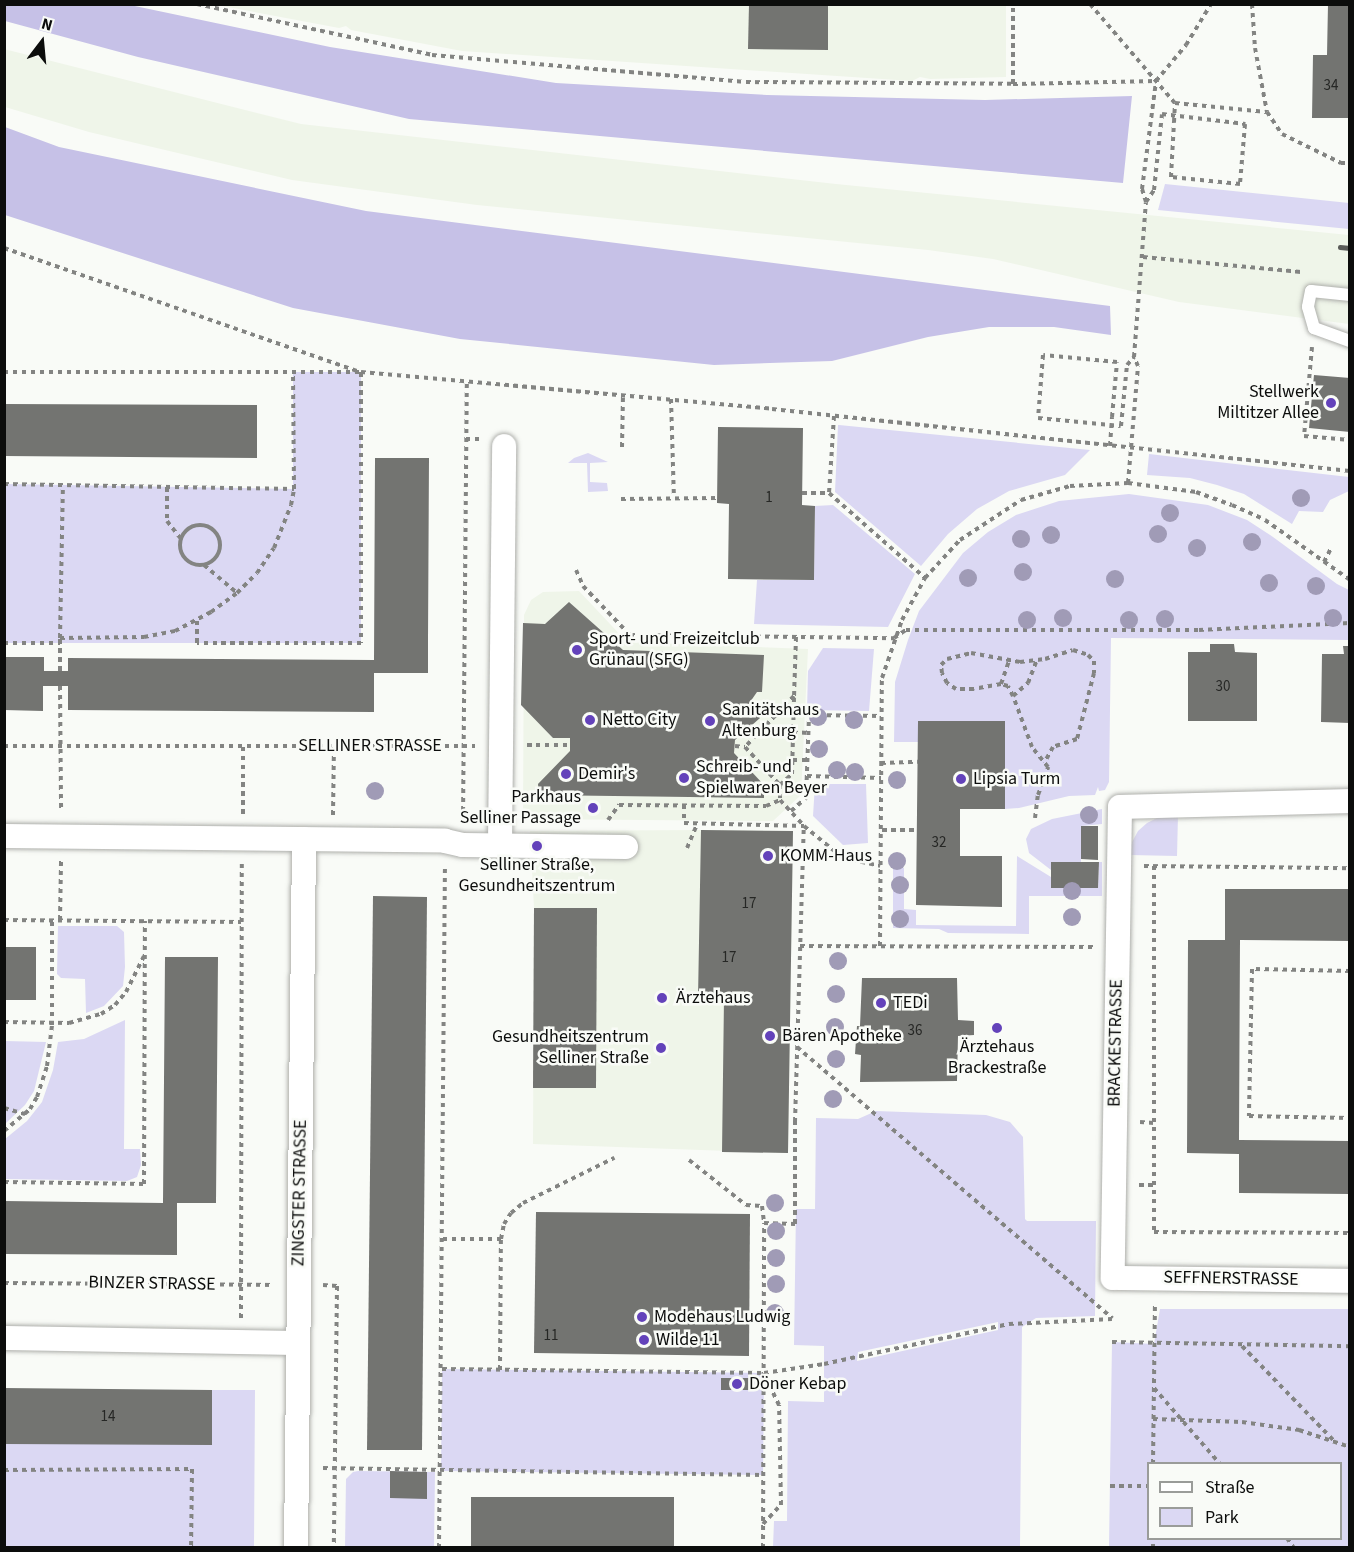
<!DOCTYPE html>
<html>
<head>
<meta charset="utf-8">
<style>
	body { margin:0 }
	#map { position:relative; width:1354px; height:1552px; overflow:hidden; background:#f9fbf7; font-family:"Source Sans 3",sans-serif }
	div>[style] { position:absolute }
	.built>* { inset:0; background:#eff5e9 }
	.green>* { inset:0; background:#dbd8f3 }
	.forest>* { inset:0; background:#c6c1e7 }
	.building>* { inset:0; background:#737471 }
	.path>* { height:4px; margin-top:-2px; transform-origin:0; background:repeating-linear-gradient(90deg,#838482 0 4.5px,transparent 0 9px) }
	.path>.ring { margin:-2px; padding:0; box-sizing:content-box; background:none; border:4px solid #838482; border-radius:50% }
	.roads { filter:drop-shadow(0 0 2px #aeafab) drop-shadow(0 0 2px #aeafab) }
	.service>* { height:12px; margin:-6px; padding:0 6px; transform-origin:6px; border-radius:6px; background:#fff }
	.minor>* { height:24px; margin:-12px; padding:0 12px; transform-origin:12px; border-radius:12px; background:#fff }
	.rail>* { height:4.5px; margin:-2.25px; padding:0 2.25px; transform-origin:2.25px; border-radius:2.25px; background:#5a5b59 }
	.path-bridge>* { height:4px; margin-top:-2px; transform-origin:0; background:repeating-linear-gradient(90deg,#838482 0 4.5px,transparent 0 9px) }
	.trees>* { width:18px; height:18px; margin:-9px; border-radius:50%; background:#a09bb6 }
	.dots>* { width:16px; height:16px; translate:-50% -50%; box-sizing:border-box; border:3px solid #f9fbf7; border-radius:50% }
	span { translate:-50% -50%; white-space:nowrap; text-align:center; line-height:1.15; -webkit-text-stroke:5px #f9fbf7; paint-order:stroke }
	.number-label { font-size:15px; color:#262725 }
	.number-label span { -webkit-text-stroke-width:0 }
	.poi-label { font-size:18px; color:#0c0d0c }
	.right { translate:-100% -50%; text-align:right }
	.left { translate:0 -50%; text-align:left }
	.street-label { font-size:18px; color:#0c0d0c }
	.frame { position:absolute; inset:0; border:6px solid #0c0d0c; pointer-events:none }
	.legend { position:absolute; left:1147px; top:1462px; width:195px; height:78px; box-sizing:border-box; background:#f9fbf7; border:2px solid #9a9c99; margin:0; padding:8px 10px; list-style:none; font-size:18px; color:#0c0d0c }
	.legend li { display:flex; align-items:center; gap:12px; height:30px }
	.legend b { width:30px; border:2px solid #9a9c99 }
	.north { position:absolute; left:12px; top:12px; width:60px; height:60px; -webkit-text-stroke:4px #f9fbf7; paint-order:stroke; rotate:16deg; font-size:16px; font-weight:700; line-height:24px; text-align:center; color:#0c0d0c }
	.north::after { content:''; display:block; margin:auto; width:21px; height:27px; background:#0c0d0c; clip-path:polygon(50% 0,100% 100%,50% 72%,0 100%) }
</style>
</head>
<body>
<div id="map">
	<div class="built">
		<div style="clip-path:polygon(217px 5px,1006px 5px,1006px 77px,930px 79px,920px 77px,912px 81px,462px 51px,351px 30px,346px 26px,339px 28px)"></div>
		<div style="clip-path:polygon(4px 49px,301px 124px,836px 184px,1349px 235px,1349px 324px,1179px 302px,993px 259px,928px 250px,477px 205px,292px 180px,89px 132px,5px 107px)"></div>
		<div style="clip-path:polygon(579px 591px,627px 642px,808px 649px,801px 795px,773px 821px,523px 819px,524px 615px,531px 600px,543px 592px)"></div>
		<div style="clip-path:polygon(701px 830px,793px 831px,788px 1153px,533px 1144px,534px 908px,530px 831px)"></div>
	</div>
	<div class="green">
		<div style="clip-path:polygon(1165px 184px,1349px 203px,1349px 229px,1158px 210px)"></div>
		<div style="clip-path:polygon(293px 372px,361px 372px,361px 643px,5px 643px,5px 484px,293px 489px)"></div>
		<div style="clip-path:polygon(838px 425px,839px 425px,1090px 450px,1065px 475px,1009px 491px,977px 509px,948px 534px,921px 566px,835px 492px)"></div>
		<div style="clip-path:polygon(588px 453px,608px 462px,590px 463px,590px 482px,607px 483px,608px 491px,588px 492px,587px 463px,568px 463px,574px 458px)"></div>
		<div style="clip-path:polygon(1149px 454px,1349px 477px,1349px 491px,1330px 500px,1323px 512px,1299px 511px,1292px 524px,1244px 494px,1217px 485px,1190px 478px,1147px 475px)"></div>
		<div style="clip-path:polygon(1129px 494px,1208px 505px,1247px 520px,1273px 537px,1337px 584px,1349px 590px,1349px 640px,1111px 638px,1109px 782px,1105px 790px,1099px 791px,1098px 787px,1095px 795px,1069px 796px,1019px 808px,1005px 809px,1005px 721px,918px 721px,918px 742px,894px 742px,895px 682px,908px 640px,919px 611px,963px 553px,988px 532px,1016px 515px,1059px 501px)"></div>
		<div style="clip-path:polygon(833px 505px,915px 574px,888px 627px,754px 624px,757px 580px,814px 580px,815px 506px)"></div>
		<div style="clip-path:polygon(823px 648px,874px 649px,869px 711px,807px 710px,808px 671px)"></div>
		<div style="clip-path:polygon(815px 784px,866px 784px,868px 843px,843px 845px,813px 816px)"></div>
		<div style="clip-path:polygon(1102px 809px,1102px 824px,1081px 826px,1081px 862px,1051px 862px,1051px 870px,1029px 853px,1026px 839px,1031px 829px,1052px 819px)"></div>
		<div style="clip-path:polygon(1178px 815px,1177px 856px,1130px 855px,1131px 844px,1138px 831px,1147px 823px,1159px 817px)"></div>
		<div style="clip-path:polygon(1017px 856px,1051px 877px,1051px 888px,1098px 888px,1099px 862px,1102px 862px,1102px 896px,1029px 896px,1029px 934px,948px 933px,939px 929px,893px 928px,893px 868px,904px 868px,904px 909px,916px 910px,916px 925px,1016px 926px)"></div>
		<div style="clip-path:polygon(58px 926px,117px 926px,124px 932px,125px 967px,123px 986px,104px 1006px,86px 1013px,85px 979px,61px 978px,57px 974px)"></div>
		<div style="clip-path:polygon(125px 1020px,124px 1149px,140px 1149px,141px 1165px,137px 1177px,127px 1181px,5px 1179px,5px 1139px,27px 1121px,42px 1102px,53px 1070px,58px 1042px,84px 1039px)"></div>
		<div style="clip-path:polygon(5px 1041px,46px 1042px,34px 1091px,25px 1105px,5px 1124px)"></div>
		<div style="clip-path:polygon(evenodd,876px 1111px,986px 1115px,1010px 1122px,1023px 1137px,1025px 1219px,1027px 1221px,1096px 1221px,1095px 1316px,1036px 1318px,1022px 1327px,1020px 1547px,773px 1547px,774px 1521px,787px 1521px,788px 1401px,824px 1402px,824px 1346px,794px 1345px,796px 1209px,815px 1209px,816px 1118px,858px 1119px,876px 1111px,998px 1322px,998px 1330px,857px 1361px,858px 1352px,998px 1322px)"></div>
		<div style="clip-path:polygon(evenodd,1160px 1309px,1349px 1309px,1349px 1547px,1109px 1547px,1112px 1342px,1154px 1344px,1160px 1309px,1148px 1464px,1340px 1464px,1340px 1538px,1148px 1538px,1148px 1464px)"></div>
		<div style="clip-path:polygon(442px 1369px,764px 1373px,763px 1475px,441px 1471px)"></div>
		<div style="clip-path:polygon(212px 1390px,255px 1390px,254px 1547px,5px 1548px,5px 1444px,212px 1444px)"></div>
		<div style="clip-path:polygon(358px 1471px,435px 1472px,434px 1547px,345px 1548px,346px 1479px,353px 1472px)"></div>
	</div>
	<div class="forest">
		<div style="clip-path:polygon(4px 5px,130px 5px,330px 47px,556px 83px,767px 95px,985px 100px,1132px 96px,1123px 183px,409px 119px,138px 57px,5px 21px)"></div>
		<div style="clip-path:polygon(5px 127px,59px 147px,366px 211px,1110px 306px,1111px 335px,1054px 327px,989px 327px,928px 337px,832px 361px,714px 365px,460px 339px,293px 308px,5px 215px)"></div>
	</div>
	<div class="building">
		<div style="clip-path:polygon(749px 4px,828px 4px,828px 50px,748px 49px)"></div>
		<div style="clip-path:polygon(1328px 4px,1350px 4px,1350px 118px,1312px 118px,1313px 55px,1327px 55px)"></div>
		<div style="clip-path:polygon(1314px 375px,1350px 378px,1350px 432px,1309px 428px)"></div>
		<div style="clip-path:polygon(4px 404px,257px 405px,257px 458px,4px 456px)"></div>
		<div style="clip-path:polygon(718px 427px,803px 428px,802px 505px,815px 506px,814px 580px,728px 579px,729px 504px,717px 503px)"></div>
		<div style="clip-path:polygon(375px 458px,429px 458px,428px 641px,428px 673px,374px 673px,374px 712px,68px 710px,68px 686px,43px 686px,43px 711px,4px 710px,4px 657px,44px 657px,44px 671px,68px 671px,68px 658px,374px 660px)"></div>
		<div style="clip-path:polygon(569px 602px,623px 650px,764px 655px,762px 692px,757px 692px,748px 705px,760px 718px,735px 740px,734px 753px,764px 785px,764px 798px,539px 795px,538px 784px,570px 751px,570px 738px,553px 738px,521px 705px,523px 623px,545px 624px)"></div>
		<div style="clip-path:polygon(1210px 644px,1234px 644px,1235px 652px,1257px 653px,1257px 721px,1188px 721px,1188px 652px,1210px 652px)"></div>
		<div style="clip-path:polygon(1343px 646px,1350px 646px,1350px 723px,1321px 722px,1322px 654px,1344px 654px)"></div>
		<div style="clip-path:polygon(918px 721px,1005px 721px,1005px 809px,960px 809px,960px 856px,1002px 856px,1002px 907px,916px 905px)"></div>
		<div style="clip-path:polygon(1081px 826px,1098px 826px,1098px 860px,1081px 859px)"></div>
		<div style="clip-path:polygon(701px 830px,793px 831px,788px 1153px,722px 1152px,724px 998px,698px 998px)"></div>
		<div style="clip-path:polygon(1051px 862px,1099px 862px,1098px 888px,1051px 888px)"></div>
		<div style="clip-path:polygon(1225px 889px,1350px 889px,1350px 941px,1240px 940px,1239px 1140px,1350px 1141px,1350px 1194px,1239px 1193px,1239px 1154px,1187px 1153px,1188px 940px,1225px 940px)"></div>
		<div style="clip-path:polygon(373px 896px,427px 897px,422px 1450px,367px 1450px)"></div>
		<div style="clip-path:polygon(534px 908px,597px 908px,596px 1088px,533px 1088px)"></div>
		<div style="clip-path:polygon(4px 947px,36px 947px,36px 1000px,4px 1000px)"></div>
		<div style="clip-path:polygon(165px 957px,218px 957px,216px 1203px,177px 1203px,177px 1255px,4px 1254px,4px 1201px,163px 1203px)"></div>
		<div style="clip-path:polygon(862px 978px,957px 978px,958px 1020px,974px 1021px,974px 1035px,958px 1036px,957px 1081px,860px 1082px,861px 1055px,855px 1054px,857px 1026px,860px 1026px)"></div>
		<div style="clip-path:polygon(536px 1212px,750px 1214px,749px 1356px,534px 1353px)"></div>
		<div style="clip-path:polygon(721px 1378px,753px 1378px,753px 1390px,721px 1390px)"></div>
		<div style="clip-path:polygon(4px 1388px,212px 1390px,212px 1445px,4px 1444px)"></div>
		<div style="clip-path:polygon(390px 1471px,427px 1472px,427px 1499px,390px 1498px)"></div>
		<div style="clip-path:polygon(471px 1497px,674px 1497px,674px 1548px,471px 1548px)"></div>
	</div>
	<div class="path">
		<div style="left:197px;top:4px;width:240px;rotate:12.2deg"></div>
		<div style="left:432px;top:55px;width:315px;rotate:4.9deg"></div>
		<div style="left:746px;top:82px;width:267px;rotate:0.4deg"></div>
		<div style="left:1013px;top:84px;width:143px;rotate:-1.2deg"></div>
		<div style="left:1156px;top:81px;width:47px;rotate:-50.2deg"></div>
		<div style="left:1186px;top:45px;width:48px;rotate:-58.6deg"></div>
		<div style="left:1090px;top:4px;width:130px;rotate:49.4deg"></div>
		<div style="left:1175px;top:103px;width:92px;rotate:5.6deg"></div>
		<div style="left:1267px;top:112px;width:27px;rotate:56deg"></div>
		<div style="left:1282px;top:134px;width:66px;rotate:26.2deg"></div>
		<div style="left:1341px;top:163px;width:9px"></div>
		<div style="left:1252px;top:4px;width:44px;rotate:86.1deg"></div>
		<div style="left:1255px;top:48px;width:65px;rotate:79.4deg"></div>
		<div style="left:1013px;top:84px;width:80px;rotate:-90deg"></div>
		<div style="left:1174px;top:122px;width:19px;rotate:-87deg"></div>
		<div style="left:4px;top:248px;width:378px;rotate:19.2deg"></div>
		<div style="left:361px;top:372px;width:413px;rotate:5.1deg"></div>
		<div style="left:772px;top:409px;width:581px;rotate:6.12deg"></div>
		<div style="left:1143px;top:257px;width:161px;rotate:5.4deg"></div>
		<div style="left:1312px;top:347px;width:89px;rotate:95.1deg"></div>
		<div style="left:1304px;top:436px;width:46px;rotate:5deg"></div>
		<div style="left:4px;top:372px;width:357px"></div>
		<div style="left:361px;top:372px;width:271px;rotate:90deg"></div>
		<div style="left:361px;top:643px;width:164px;rotate:180deg"></div>
		<div style="left:197px;top:643px;width:23px;rotate:-90deg"></div>
		<div style="left:671px;top:399px;width:99px;rotate:88.3deg"></div>
		<div style="left:834px;top:416px;width:77px;rotate:93.7deg"></div>
		<div style="left:829px;top:493px;width:128px;rotate:41.5deg"></div>
		<div style="left:466px;top:439px;width:15px"></div>
		<div style="left:1110px;top:446px;width:29px;rotate:-86deg"></div>
		<div style="left:622px;top:447px;width:52px;rotate:-88.9deg"></div>
		<div style="left:1128px;top:483px;width:117px;rotate:-85.1deg"></div>
		<div style="left:1138px;top:366px;width:10px;rotate:-114deg"></div>
		<div style="left:1134px;top:357px;width:155px;rotate:-85.6deg"></div>
		<div style="left:1146px;top:202px;width:14px;rotate:-107deg"></div>
		<div style="left:1142px;top:189px;width:109px;rotate:-82.6deg"></div>
		<div style="left:4px;top:484px;width:290px;rotate:1deg"></div>
		<div style="left:167px;top:487px;width:34px;rotate:90deg"></div>
		<div style="left:167px;top:521px;width:23px;rotate:52deg"></div>
		<div style="left:802px;top:493px;width:27px"></div>
		<div style="left:621px;top:499px;width:96px;rotate:-0.6deg"></div>
		<div class="ring" style="left:180px;top:525px;width:36px;height:36px"></div>
		<div style="left:1324px;top:562px;width:16px;rotate:-63deg"></div>
		<div style="left:204px;top:565px;width:43px;rotate:40.3deg"></div>
		<div style="left:576px;top:570px;width:17px;rotate:66deg"></div>
		<div style="left:583px;top:586px;width:68px;rotate:46.2deg"></div>
		<div style="left:630px;top:635px;width:264px;rotate:0.7deg"></div>
		<div style="left:894px;top:638px;width:14px;rotate:-34deg"></div>
		<div style="left:906px;top:630px;width:293px"></div>
		<div style="left:1199px;top:630px;width:151px;rotate:-2.7deg"></div>
		<div style="left:796px;top:637px;width:59px;rotate:91.9deg"></div>
		<div style="left:794px;top:696px;width:71px;rotate:133.9deg"></div>
		<div style="left:745px;top:747px;width:52px;rotate:47.4deg"></div>
		<div style="left:780px;top:785px;width:15px;rotate:90deg"></div>
		<div style="left:780px;top:800px;width:35px;rotate:47deg"></div>
		<div style="left:804px;top:826px;width:50px;rotate:39.4deg"></div>
		<div style="left:843px;top:858px;width:38px;rotate:12deg"></div>
		<div style="left:60px;top:638px;width:153px;rotate:-88.9deg"></div>
		<div style="left:4px;top:643px;width:56px"></div>
		<div style="left:60px;top:671px;width:33px;rotate:-90deg"></div>
		<div style="left:60px;top:638px;width:84px;rotate:-0.7deg"></div>
		<div style="left:144px;top:637px;width:32px;rotate:-11deg"></div>
		<div style="left:175px;top:631px;width:41px;rotate:-27.8deg"></div>
		<div style="left:211px;top:612px;width:32px;rotate:-36deg"></div>
		<div style="left:237px;top:593px;width:28px;rotate:-45deg"></div>
		<div style="left:257px;top:573px;width:30px;rotate:-56deg"></div>
		<div style="left:274px;top:548px;width:46px;rotate:-68.4deg"></div>
		<div style="left:291px;top:505px;width:16px;rotate:-79deg"></div>
		<div style="left:294px;top:489px;width:117px;rotate:-90.5deg"></div>
		<div style="left:1001px;top:684px;width:24px;rotate:-71deg"></div>
		<div style="left:60px;top:686px;width:126px;rotate:89.5deg"></div>
		<div style="left:1013px;top:696px;width:20px;rotate:-41deg"></div>
		<div style="left:1028px;top:683px;width:26px;rotate:-69deg"></div>
		<div style="left:793px;top:732px;width:15px;rotate:4deg"></div>
		<div style="left:527px;top:745px;width:43px"></div>
		<div style="left:4px;top:746px;width:471px"></div>
		<div style="left:735px;top:746px;width:10px;rotate:6deg"></div>
		<div style="left:793px;top:760px;width:14px"></div>
		<div style="left:881px;top:763px;width:37px;rotate:-2deg"></div>
		<div style="left:807px;top:776px;width:74px;rotate:1.5deg"></div>
		<div style="left:780px;top:785px;width:16px;rotate:-43deg"></div>
		<div style="left:792px;top:774px;width:76px;rotate:-88.5deg"></div>
		<div style="left:684px;top:805px;width:18px;rotate:90deg"></div>
		<div style="left:684px;top:823px;width:120px;rotate:1.4deg"></div>
		<div style="left:791px;top:811px;width:20px;rotate:-41deg"></div>
		<div style="left:806px;top:798px;width:83px;rotate:-87.9deg"></div>
		<div style="left:809px;top:715px;width:72px;rotate:0.8deg"></div>
		<div style="left:243px;top:814px;width:68px;rotate:-90deg"></div>
		<div style="left:333px;top:815px;width:69px;rotate:-89.2deg"></div>
		<div style="left:1035px;top:818px;width:23px;rotate:-83deg"></div>
		<div style="left:1038px;top:795px;width:30px;rotate:-70deg"></div>
		<div style="left:1048px;top:767px;width:26px;rotate:-129deg"></div>
		<div style="left:1032px;top:747px;width:54px;rotate:-110.4deg"></div>
		<div style="left:1013px;top:696px;width:11px;rotate:-117deg"></div>
		<div style="left:1008px;top:686px;width:7px;rotate:-164deg"></div>
		<div style="left:1001px;top:684px;width:27px;rotate:170deg"></div>
		<div style="left:974px;top:689px;width:18px;rotate:180deg"></div>
		<div style="left:956px;top:689px;width:11px;rotate:-146deg"></div>
		<div style="left:947px;top:683px;width:11px;rotate:-117deg"></div>
		<div style="left:942px;top:673px;width:8px;rotate:-97deg"></div>
		<div style="left:941px;top:665px;width:8px;rotate:-45deg"></div>
		<div style="left:947px;top:659px;width:25px;rotate:-14deg"></div>
		<div style="left:971px;top:653px;width:50px;rotate:10.4deg"></div>
		<div style="left:1020px;top:662px;width:25px;rotate:-7deg"></div>
		<div style="left:1045px;top:659px;width:29px;rotate:-18deg"></div>
		<div style="left:1073px;top:650px;width:16px;rotate:18deg"></div>
		<div style="left:1088px;top:655px;width:8px;rotate:45deg"></div>
		<div style="left:1094px;top:661px;width:12px;rotate:90deg"></div>
		<div style="left:1094px;top:673px;width:68px;rotate:104.4deg"></div>
		<div style="left:1077px;top:739px;width:25px;rotate:162deg"></div>
		<div style="left:1053px;top:747px;width:18px;rotate:119deg"></div>
		<div style="left:463px;top:820px;width:440px;rotate:-89.5deg"></div>
		<div style="left:608px;top:820px;width:19px;rotate:-54deg"></div>
		<div style="left:619px;top:805px;width:147px;rotate:0.4deg"></div>
		<div style="left:766px;top:806px;width:15px;rotate:-23deg"></div>
		<div style="left:882px;top:830px;width:35px"></div>
		<div style="left:687px;top:848px;width:25px;rotate:-67deg"></div>
		<div style="left:1144px;top:866px;width:206px;rotate:0.6deg"></div>
		<div style="left:1154px;top:866px;width:366px;rotate:90deg"></div>
		<div style="left:1154px;top:1232px;width:196px;rotate:0.3deg"></div>
		<div style="left:4px;top:920px;width:237px;rotate:0.5deg"></div>
		<div style="left:60px;top:920px;width:59px;rotate:-89deg"></div>
		<div style="left:800px;top:946px;width:293px;rotate:0.2deg"></div>
		<div style="left:880px;top:946px;width:268px;rotate:-89.6deg"></div>
		<div style="left:882px;top:678px;width:61px;rotate:-71deg"></div>
		<div style="left:902px;top:620px;width:48px;rotate:-61.3deg"></div>
		<div style="left:925px;top:578px;width:52px;rotate:-47.4deg"></div>
		<div style="left:960px;top:540px;width:73px;rotate:-33.3deg"></div>
		<div style="left:1021px;top:500px;width:51px;rotate:-15.9deg"></div>
		<div style="left:1070px;top:486px;width:58px;rotate:-3deg"></div>
		<div style="left:1128px;top:483px;width:69px;rotate:7.5deg"></div>
		<div style="left:1196px;top:492px;width:38px;rotate:20deg"></div>
		<div style="left:1232px;top:505px;width:36px;rotate:24deg"></div>
		<div style="left:1265px;top:520px;width:104px;rotate:35.2deg"></div>
		<div style="left:1350px;top:971px;width:98px;rotate:-178.8deg"></div>
		<div style="left:1252px;top:969px;width:147px;rotate:91.2deg"></div>
		<div style="left:1249px;top:1116px;width:101px;rotate:1.1deg"></div>
		<div style="left:4px;top:1022px;width:65px;rotate:0.9deg"></div>
		<div style="left:69px;top:1023px;width:33px;rotate:-16deg"></div>
		<div style="left:101px;top:1014px;width:17px;rotate:-33deg"></div>
		<div style="left:115px;top:1005px;width:17px;rotate:-50deg"></div>
		<div style="left:126px;top:992px;width:40px;rotate:-63.4deg"></div>
		<div style="left:797px;top:1047px;width:416px;rotate:40.7deg"></div>
		<div style="left:4px;top:1108px;width:22px;rotate:16deg"></div>
		<div style="left:1140px;top:1122px;width:14px;rotate:4deg"></div>
		<div style="left:4px;top:1131px;width:34px;rotate:-40deg"></div>
		<div style="left:30px;top:1109px;width:14px;rotate:-60deg"></div>
		<div style="left:37px;top:1097px;width:33px;rotate:-72deg"></div>
		<div style="left:47px;top:1066px;width:41px;rotate:-83deg"></div>
		<div style="left:52px;top:1025px;width:105px;rotate:-90deg"></div>
		<div style="left:689px;top:1160px;width:73px;rotate:38.3deg"></div>
		<div style="left:746px;top:1205px;width:16px;rotate:4deg"></div>
		<div style="left:762px;top:1206px;width:17px;rotate:83deg"></div>
		<div style="left:4px;top:1182px;width:140px;rotate:0.8deg"></div>
		<div style="left:144px;top:1184px;width:263px;rotate:-89.8deg"></div>
		<div style="left:1139px;top:1185px;width:15px"></div>
		<div style="left:443px;top:1239px;width:58px"></div>
		<div style="left:4px;top:1283px;width:270px;rotate:0.4deg"></div>
		<div style="left:323px;top:1285px;width:14px;rotate:4deg"></div>
		<div style="left:337px;top:1286px;width:262px;rotate:90.7deg"></div>
		<div style="left:241px;top:1318px;width:454px;rotate:-89.9deg"></div>
		<div style="left:1112px;top:1342px;width:238px;rotate:1deg"></div>
		<div style="left:1242px;top:1346px;width:134px;rotate:45.9deg"></div>
		<div style="left:442px;top:1369px;width:322px;rotate:0.7deg"></div>
		<div style="left:764px;top:1373px;width:61px;rotate:-8.5deg"></div>
		<div style="left:824px;top:1364px;width:189px;rotate:-12.2deg"></div>
		<div style="left:1009px;top:1324px;width:103px;rotate:-2.8deg"></div>
		<div style="left:500px;top:1370px;width:131px;rotate:-89.6deg"></div>
		<div style="left:501px;top:1239px;width:15px;rotate:-79deg"></div>
		<div style="left:504px;top:1224px;width:13px;rotate:-58deg"></div>
		<div style="left:511px;top:1213px;width:16px;rotate:-40deg"></div>
		<div style="left:523px;top:1203px;width:102px;rotate:-26.3deg"></div>
		<div style="left:1154px;top:1388px;width:101px;rotate:49deg"></div>
		<div style="left:1153px;top:1419px;width:89px;rotate:1.9deg"></div>
		<div style="left:1242px;top:1422px;width:58px;rotate:8deg"></div>
		<div style="left:1299px;top:1430px;width:54px;rotate:18.4deg"></div>
		<div style="left:1153px;top:1464px;width:161px;rotate:-89.3deg"></div>
		<div style="left:323px;top:1468px;width:440px;rotate:0.9deg"></div>
		<div style="left:4px;top:1470px;width:188px;rotate:-0.3deg"></div>
		<div style="left:192px;top:1469px;width:79px;rotate:90.7deg"></div>
		<div style="left:1110px;top:1486px;width:38px"></div>
		<div style="left:763px;top:1524px;width:26px;rotate:-47deg"></div>
		<div style="left:781px;top:1505px;width:100px;rotate:-91.1deg"></div>
		<div style="left:779px;top:1405px;width:32px;rotate:-116deg"></div>
		<div style="left:1287px;top:1538px;width:12px;rotate:55deg"></div>
		<div style="left:439px;top:1548px;width:682px;rotate:-89.5deg"></div>
		<div style="left:763px;top:1548px;width:325px;rotate:-89.8deg"></div>
		<div style="left:764px;top:1223px;width:31px;rotate:2deg"></div>
		<div style="left:795px;top:1224px;width:102px;rotate:-90deg"></div>
		<div style="left:795px;top:1122px;width:296px;rotate:-88.3deg"></div>
		<div style="left:1153px;top:1548px;width:10px;rotate:-90deg"></div>
	</div>
	<div class="roads">
		<div class="service">
			<div style="left:1350px;top:295px;width:39px;rotate:-174deg"></div>
			<div style="left:1311px;top:291px;width:16px;rotate:101deg"></div>
			<div style="left:1308px;top:307px;width:22px;rotate:74deg"></div>
			<div style="left:1314px;top:328px;width:38px;rotate:20deg"></div>
		</div>
		<div class="minor">
			<div style="left:1350px;top:801px;width:230px;rotate:178.5deg"></div>
			<div style="left:1120px;top:807px;width:471px;rotate:90.9deg"></div>
			<div style="left:1113px;top:1278px;width:237px;rotate:0.7deg"></div>
			<div style="left:4px;top:836px;width:441px;rotate:0.6deg"></div>
			<div style="left:445px;top:841px;width:18px;rotate:13deg"></div>
			<div style="left:463px;top:845px;width:163px;rotate:0.7deg"></div>
			<div style="left:500px;top:845px;width:399px;rotate:-89.4deg"></div>
			<div style="left:4px;top:1338px;width:294px;rotate:1deg"></div>
			<div style="left:296px;top:1548px;width:709px;rotate:-89.35deg"></div>
		</div>
	</div>
	<div class="rail">
		<div style="left:1340px;top:247px;width:10px;rotate:6deg"></div>
	</div>
	<div class="path-bridge">
		<div style="left:1146px;top:202px;width:14px;rotate:-56deg"></div>
		<div style="left:1154px;top:190px;width:76px;rotate:-84deg"></div>
		<div style="left:1162px;top:114px;width:84px;rotate:6.9deg"></div>
		<div style="left:1245px;top:124px;width:60px;rotate:94.8deg"></div>
		<div style="left:1240px;top:184px;width:69px;rotate:-174.2deg"></div>
		<div style="left:1171px;top:177px;width:55px;rotate:-86.9deg"></div>
		<div style="left:1112px;top:417px;width:55px;rotate:-84.8deg"></div>
		<div style="left:1117px;top:362px;width:74px;rotate:-174.6deg"></div>
		<div style="left:1043px;top:355px;width:63px;rotate:94.5deg"></div>
		<div style="left:1038px;top:418px;width:83px;rotate:5.5deg"></div>
		<div style="left:1121px;top:426px;width:61px;rotate:-84.4deg"></div>
		<div style="left:1127px;top:365px;width:11px;rotate:-49deg"></div>
	</div>
	<div class="trees">
		<div style="left:1301px;top:498px"></div>
		<div style="left:1170px;top:513px"></div>
		<div style="left:1158px;top:534px"></div>
		<div style="left:1051px;top:535px"></div>
		<div style="left:1021px;top:539px"></div>
		<div style="left:1252px;top:542px"></div>
		<div style="left:1197px;top:548px"></div>
		<div style="left:1023px;top:572px"></div>
		<div style="left:968px;top:578px"></div>
		<div style="left:1115px;top:579px"></div>
		<div style="left:1269px;top:583px"></div>
		<div style="left:1316px;top:586px"></div>
		<div style="left:1063px;top:618px"></div>
		<div style="left:1333px;top:618px"></div>
		<div style="left:1165px;top:619px"></div>
		<div style="left:1027px;top:620px"></div>
		<div style="left:1129px;top:620px"></div>
		<div style="left:818px;top:717px"></div>
		<div style="left:854px;top:720px"></div>
		<div style="left:819px;top:749px"></div>
		<div style="left:837px;top:770px"></div>
		<div style="left:855px;top:772px"></div>
		<div style="left:897px;top:780px"></div>
		<div style="left:375px;top:791px"></div>
		<div style="left:1089px;top:815px"></div>
		<div style="left:897px;top:861px"></div>
		<div style="left:900px;top:885px"></div>
		<div style="left:1072px;top:891px"></div>
		<div style="left:1072px;top:917px"></div>
		<div style="left:900px;top:919px"></div>
		<div style="left:838px;top:961px"></div>
		<div style="left:836px;top:994px"></div>
		<div style="left:835px;top:1027px"></div>
		<div style="left:836px;top:1059px"></div>
		<div style="left:833px;top:1099px"></div>
		<div style="left:775px;top:1203px"></div>
		<div style="left:776px;top:1231px"></div>
		<div style="left:776px;top:1258px"></div>
		<div style="left:776px;top:1284px"></div>
		<div style="left:775px;top:1313px"></div>
	</div>
	<div class="dots">
		<div style="left:1331px;top:403px;background:#6342ba"></div>
		<div style="left:577px;top:650px;background:#6342ba"></div>
		<div style="left:590px;top:720px;background:#6342ba"></div>
		<div style="left:710px;top:721px;background:#6342ba"></div>
		<div style="left:566px;top:774px;background:#6342ba"></div>
		<div style="left:684px;top:778px;background:#6342ba"></div>
		<div style="left:961px;top:779px;background:#6342ba"></div>
		<div style="left:593px;top:808px;background:#6342ba"></div>
		<div style="left:537px;top:846px;background:#6342ba"></div>
		<div style="left:768px;top:856px;background:#6342ba"></div>
		<div style="left:662px;top:998px;background:#6342ba"></div>
		<div style="left:881px;top:1003px;background:#6342ba"></div>
		<div style="left:997px;top:1028px;background:#6342ba"></div>
		<div style="left:770px;top:1036px;background:#6342ba"></div>
		<div style="left:661px;top:1048px;background:#6342ba"></div>
		<div style="left:642px;top:1317px;background:#6342ba"></div>
		<div style="left:644px;top:1340px;background:#6342ba"></div>
		<div style="left:737px;top:1384px;background:#6342ba"></div>
	</div>
	<div class="number-label">
		<span style="left:1331px;top:86px">34</span>
		<span style="left:769px;top:498px">1</span>
		<span style="left:1223px;top:687px">30</span>
		<span style="left:939px;top:843px">32</span>
		<span style="left:749px;top:904px">17</span>
		<span style="left:729px;top:958px">17</span>
		<span style="left:915px;top:1031px">36</span>
		<span style="left:551px;top:1336px">11</span>
		<span style="left:108px;top:1417px">14</span>
	</div>
	<div class="poi-label">
		<span class="right" style="left:1319px;top:403px">Stellwerk<br>Miltitzer Allee</span>
		<span class="left" style="left:589px;top:650px">Sport- und Freizeitclub<br>Grünau (SFG)</span>
		<span class="left" style="left:722px;top:721px">Sanitätshaus<br>Altenburg</span>
		<span class="left" style="left:602px;top:720px">Netto City</span>
		<span class="left" style="left:696px;top:778px">Schreib- und<br>Spielwaren Beyer</span>
		<span class="left" style="left:578px;top:774px">Demir's</span>
		<span class="left" style="left:973px;top:779px">Lipsia Turm</span>
		<span class="right" style="left:581px;top:808px">Parkhaus<br>Selliner Passage</span>
		<span class="left" style="left:780px;top:856px">KOMM-Haus</span>
		<span style="left:537px;top:876px">Selliner Straße,<br>Gesundheitszentrum</span>
		<span class="left" style="left:676px;top:998px">Ärztehaus</span>
		<span class="left" style="left:893px;top:1003px">TEDi</span>
		<span class="left" style="left:782px;top:1036px">Bären Apotheke</span>
		<span class="right" style="left:649px;top:1048px">Gesundheitszentrum<br>Selliner Straße</span>
		<span style="left:997px;top:1058px">Ärztehaus<br>Brackestraße</span>
		<span class="left" style="left:654px;top:1317px">Modehaus Ludwig</span>
		<span class="left" style="left:656px;top:1340px">Wilde 11</span>
		<span class="left" style="left:749px;top:1384px">Döner Kebap</span>
	</div>
	<div class="street-label">
		<span style="left:370px;top:746px">SELLINER STRASSE</span>
		<span style="left:1116px;top:1043px;rotate:-89deg">BRACKESTRASSE</span>
		<span style="left:300px;top:1193px;rotate:-89deg">ZINGSTER STRASSE</span>
		<span style="left:1231px;top:1279px;rotate:1deg">SEFFNERSTRASSE</span>
		<span style="left:152px;top:1284px;rotate:1deg">BINZER STRASSE</span>
	</div>
	<div class="frame"></div>
	<ul class="legend">
	<li><b style="height:8px;background:#fff"></b>Straße</li>
	<li><b style="height:16px;background:#dbd8f3"></b>Park</li>
	</ul>
	<div class="north">N</div>
</div>
</body>
</html>
